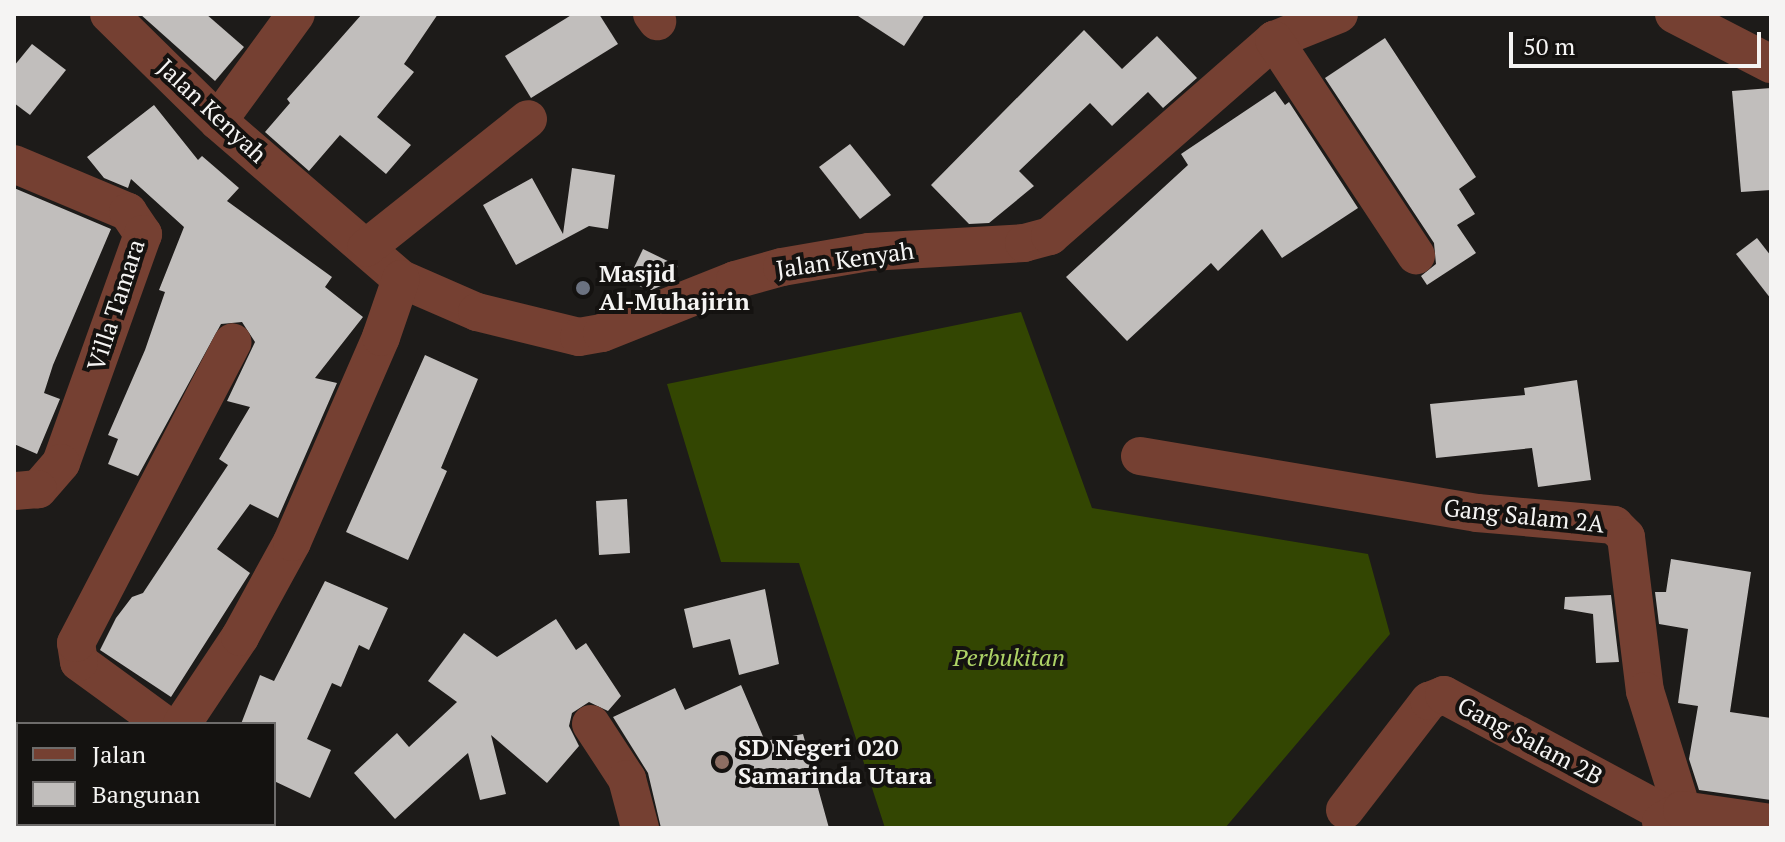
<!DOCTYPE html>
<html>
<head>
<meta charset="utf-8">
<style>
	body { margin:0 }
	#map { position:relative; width:1785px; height:842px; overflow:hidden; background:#1d1b19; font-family:"PT Serif",serif }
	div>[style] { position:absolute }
	.forest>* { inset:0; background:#334602 }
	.building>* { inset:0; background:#c1bebc }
	.street>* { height:38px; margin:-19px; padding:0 19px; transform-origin:19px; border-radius:19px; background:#754032 }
	.dots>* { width:22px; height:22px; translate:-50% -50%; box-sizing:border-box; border:4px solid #141210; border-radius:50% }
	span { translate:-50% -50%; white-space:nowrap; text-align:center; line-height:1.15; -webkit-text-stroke:8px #141210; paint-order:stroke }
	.street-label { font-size:24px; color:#f5f4f3 }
	.poi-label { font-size:24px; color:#f5f4f3; font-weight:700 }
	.left { translate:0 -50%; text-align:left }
	.park-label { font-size:24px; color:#aed366; font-style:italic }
	.frame { position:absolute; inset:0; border:16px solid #f5f4f3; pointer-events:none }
	.legend { position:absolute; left:16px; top:722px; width:260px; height:104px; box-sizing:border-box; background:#141210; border:2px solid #6e6c6b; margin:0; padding:10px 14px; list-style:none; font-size:24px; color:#f5f4f3 }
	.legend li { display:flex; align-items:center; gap:16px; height:40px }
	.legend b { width:40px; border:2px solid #6e6c6b }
	.scale { position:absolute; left:1509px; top:32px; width:252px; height:36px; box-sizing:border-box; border:4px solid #f5f4f3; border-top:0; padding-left:10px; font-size:24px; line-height:28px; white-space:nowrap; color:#f5f4f3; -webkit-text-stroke:6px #141210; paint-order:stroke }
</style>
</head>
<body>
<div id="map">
	<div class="forest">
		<div style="clip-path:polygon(1021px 312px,1092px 508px,1368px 554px,1390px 634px,1225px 828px,885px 828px,799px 563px,721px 562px,667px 384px)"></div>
	</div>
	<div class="building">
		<div style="clip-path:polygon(140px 14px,206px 14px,244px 47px,215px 81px)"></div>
		<div style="clip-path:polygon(362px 14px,438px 14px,404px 64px,414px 72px,377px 117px,411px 145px,386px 174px,340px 135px,309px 171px,265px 132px,290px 103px,287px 99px)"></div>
		<div style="clip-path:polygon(573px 14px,599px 14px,618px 44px,531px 98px,505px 56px)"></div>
		<div style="clip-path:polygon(855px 14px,925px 14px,904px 46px)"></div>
		<div style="clip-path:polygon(1084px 30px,1122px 69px,1157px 36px,1197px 78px,1163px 108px,1148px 92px,1112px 126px,1090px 103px,1019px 171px,1034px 186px,989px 223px,969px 224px,931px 185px)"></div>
		<div style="clip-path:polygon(1385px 38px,1476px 177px,1459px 189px,1475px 214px,1457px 225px,1476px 253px,1427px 285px,1421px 276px,1436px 264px,1434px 243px,1325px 78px)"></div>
		<div style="clip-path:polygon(32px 44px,66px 70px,30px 115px,14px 103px,14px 66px)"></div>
		<div style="clip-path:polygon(1771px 88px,1771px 190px,1741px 192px,1732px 91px)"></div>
		<div style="clip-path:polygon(1275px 91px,1285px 105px,1289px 102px,1358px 208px,1282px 258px,1262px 229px,1218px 271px,1211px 263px,1127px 341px,1066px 277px,1188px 165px,1181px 154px)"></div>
		<div style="clip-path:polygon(154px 105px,198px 160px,202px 156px,239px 188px,227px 201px,332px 277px,325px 287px,363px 317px,315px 378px,337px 383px,278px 518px,250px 504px,217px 549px,250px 573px,171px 697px,100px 650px,116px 618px,132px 597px,143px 593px,228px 465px,219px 459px,250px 407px,227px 401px,255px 342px,242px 322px,221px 324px,138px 476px,108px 464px,118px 439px,108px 435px,145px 350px,165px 292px,159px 290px,184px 227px,131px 179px,128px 188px,104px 178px,87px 157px)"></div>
		<div style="clip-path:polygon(850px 144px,891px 195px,860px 219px,819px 167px)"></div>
		<div style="clip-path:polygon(572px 168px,615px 175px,608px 229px,589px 226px,516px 265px,483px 205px,532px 178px,563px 234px)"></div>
		<div style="clip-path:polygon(14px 188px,111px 229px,53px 365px,44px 393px,60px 399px,37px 454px,14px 444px)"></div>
		<div style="clip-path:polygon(1757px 238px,1771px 256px,1771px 299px,1736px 254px)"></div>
		<div style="clip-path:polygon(643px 249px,678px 266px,670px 282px,649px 291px,628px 280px)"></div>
		<div style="clip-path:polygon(425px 355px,478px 379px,441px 468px,447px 471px,408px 560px,346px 532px)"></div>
		<div style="clip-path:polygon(1577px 380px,1591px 480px,1538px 487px,1532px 448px,1436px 458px,1430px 404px,1525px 395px,1524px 388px)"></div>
		<div style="clip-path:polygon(627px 499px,630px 553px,599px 555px,596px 501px)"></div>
		<div style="clip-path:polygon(1671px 559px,1751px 572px,1730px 712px,1771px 718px,1771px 800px,1699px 790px,1689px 759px,1698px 706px,1678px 703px,1688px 629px,1659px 624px,1655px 592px,1666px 592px)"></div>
		<div style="clip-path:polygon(325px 581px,388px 608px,369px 650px,359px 645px,341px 687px,332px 683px,307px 739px,331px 750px,310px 798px,274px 781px,274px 724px,241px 724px,260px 675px,274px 681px)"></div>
		<div style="clip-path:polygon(765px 589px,779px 664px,739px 675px,730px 639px,693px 648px,684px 609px)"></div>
		<div style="clip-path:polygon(1611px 595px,1619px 662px,1596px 663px,1593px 614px,1564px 609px,1565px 597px)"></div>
		<div style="clip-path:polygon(556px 619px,576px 650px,586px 643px,621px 696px,608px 711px,589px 702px,572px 713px,569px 726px,579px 746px,547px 783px,491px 735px,506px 794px,480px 800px,468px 753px,395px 819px,354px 773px,397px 733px,409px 747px,457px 702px,428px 681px,464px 633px,497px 657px)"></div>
		<div style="clip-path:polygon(741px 685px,765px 741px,803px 734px,829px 828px,661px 828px,648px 773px,613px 717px,675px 688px,685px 710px)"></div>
	</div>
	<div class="street">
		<div style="left:109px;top:14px;width:153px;rotate:44.5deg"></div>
		<div style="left:218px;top:121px;width:242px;rotate:40.8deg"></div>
		<div style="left:401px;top:279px;width:83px;rotate:23.5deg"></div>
		<div style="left:477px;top:312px;width:105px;rotate:13.8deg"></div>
		<div style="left:579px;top:337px;width:23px;rotate:-10deg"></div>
		<div style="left:602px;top:333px;width:143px;rotate:-21.7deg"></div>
		<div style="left:735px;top:280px;width:49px;rotate:-15.5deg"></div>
		<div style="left:782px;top:267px;width:88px;rotate:-9.8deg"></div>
		<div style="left:869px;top:252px;width:155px;rotate:-3.3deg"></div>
		<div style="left:1024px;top:243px;width:27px;rotate:-15deg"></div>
		<div style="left:1050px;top:236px;width:298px;rotate:-41.2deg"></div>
		<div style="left:1274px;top:40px;width:70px;rotate:-21.8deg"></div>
		<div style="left:652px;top:14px;width:9px;rotate:54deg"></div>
		<div style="left:1674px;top:14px;width:109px;rotate:27.3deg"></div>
		<div style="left:1274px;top:40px;width:258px;rotate:56.6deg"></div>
		<div style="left:218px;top:121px;width:132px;rotate:-53.9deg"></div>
		<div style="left:14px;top:164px;width:124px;rotate:22.8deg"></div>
		<div style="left:128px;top:212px;width:27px;rotate:56deg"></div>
		<div style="left:143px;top:234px;width:243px;rotate:109.7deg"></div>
		<div style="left:61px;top:463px;width:35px;rotate:131deg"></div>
		<div style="left:38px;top:489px;width:24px;rotate:175deg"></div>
		<div style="left:366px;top:248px;width:207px;rotate:-38.5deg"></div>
		<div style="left:1140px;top:456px;width:342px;rotate:9.6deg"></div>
		<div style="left:1477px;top:513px;width:138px;rotate:5deg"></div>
		<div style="left:1614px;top:525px;width:17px;rotate:45deg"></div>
		<div style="left:1626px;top:537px;width:155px;rotate:83deg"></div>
		<div style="left:1645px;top:691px;width:125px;rotate:72.7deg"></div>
		<div style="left:164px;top:724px;width:105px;rotate:-143.9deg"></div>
		<div style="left:79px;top:662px;width:19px;rotate:-99deg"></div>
		<div style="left:76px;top:643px;width:339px;rotate:-62.5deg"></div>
		<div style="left:182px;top:724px;width:105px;rotate:-56.3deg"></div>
		<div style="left:240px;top:637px;width:108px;rotate:-61.3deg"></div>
		<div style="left:292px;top:542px;width:223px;rotate:-66.5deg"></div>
		<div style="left:381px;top:337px;width:61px;rotate:-71deg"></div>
		<div style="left:591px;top:724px;width:66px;rotate:56.8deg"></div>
		<div style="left:627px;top:779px;width:51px;rotate:75.1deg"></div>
		<div style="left:1345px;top:810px;width:138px;rotate:-52.4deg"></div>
		<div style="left:1429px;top:701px;width:16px;rotate:-22deg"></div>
		<div style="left:1444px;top:695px;width:254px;rotate:28.2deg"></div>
		<div style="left:1661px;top:822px;width:24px;rotate:-30deg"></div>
		<div style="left:1682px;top:810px;width:90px;rotate:8.3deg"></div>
	</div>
	<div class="dots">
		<div style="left:583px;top:288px;background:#6b7280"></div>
		<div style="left:722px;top:762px;background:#8d6e63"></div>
	</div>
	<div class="street-label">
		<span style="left:212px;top:111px;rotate:43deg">Jalan Kenyah</span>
		<span style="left:845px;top:260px;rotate:-8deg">Jalan Kenyah</span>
		<span style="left:116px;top:305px;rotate:-72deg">Villa Tamara</span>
		<span style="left:1524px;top:516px;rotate:6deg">Gang Salam 2A</span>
		<span style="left:1530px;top:741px;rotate:28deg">Gang Salam 2B</span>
	</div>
	<div class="poi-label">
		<span class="left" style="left:599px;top:288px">Masjid<br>Al-Muhajirin</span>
		<span class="left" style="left:738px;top:762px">SD Negeri 020<br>Samarinda Utara</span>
	</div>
	<div class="park-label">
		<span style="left:1009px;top:658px">Perbukitan</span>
	</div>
	<div class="frame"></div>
	<ul class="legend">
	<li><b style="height:10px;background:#754032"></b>Jalan</li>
	<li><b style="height:22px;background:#c1bebc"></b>Bangunan</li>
	</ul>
	<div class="scale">50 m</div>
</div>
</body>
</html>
